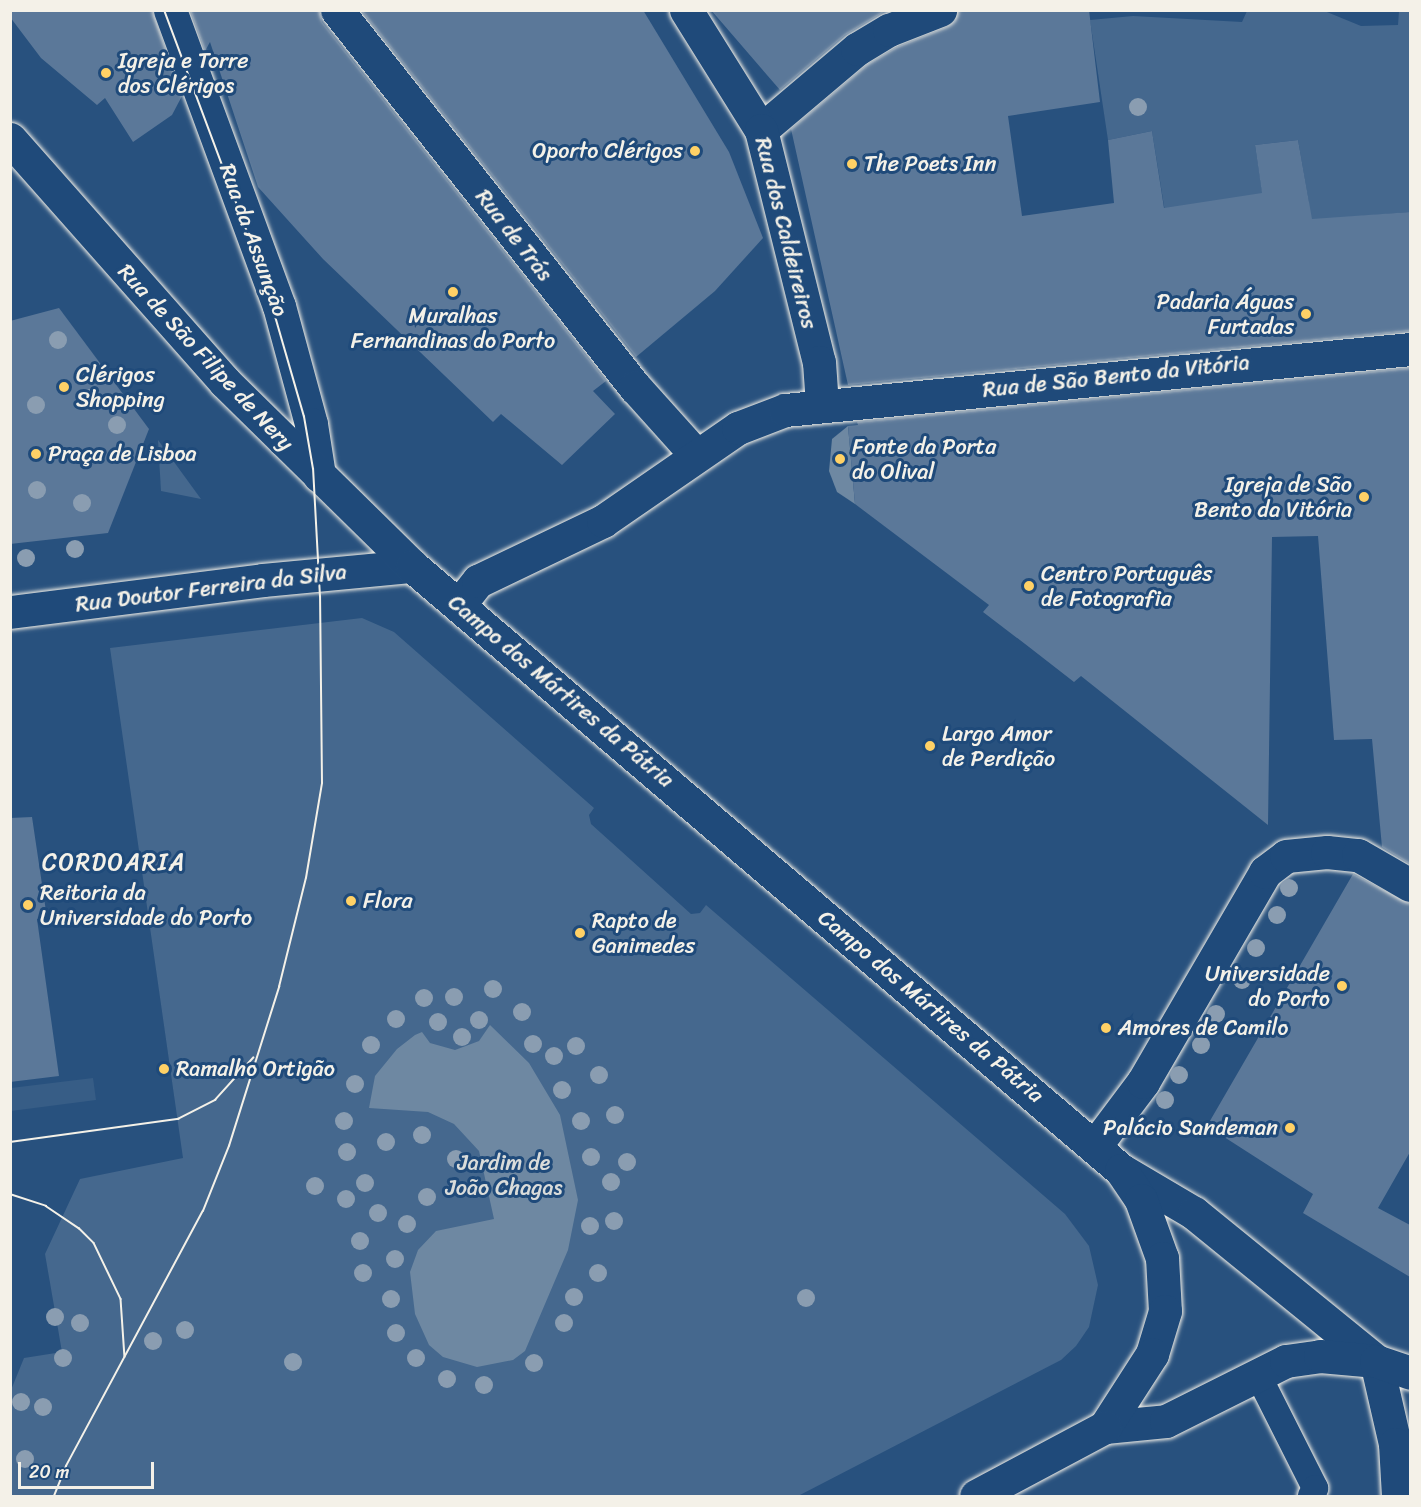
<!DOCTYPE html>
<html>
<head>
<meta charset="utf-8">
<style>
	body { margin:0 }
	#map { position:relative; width:1421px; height:1507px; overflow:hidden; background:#28517e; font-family:Sriracha,sans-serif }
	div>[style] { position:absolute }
	.built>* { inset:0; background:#375d86 }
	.green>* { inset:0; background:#45688e }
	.water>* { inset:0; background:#6e88a2 }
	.building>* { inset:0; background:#5b7899 }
	.roads { filter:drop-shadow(0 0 2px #f4f1e8) drop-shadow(0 0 2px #f4f1e8) }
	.service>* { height:26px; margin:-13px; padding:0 13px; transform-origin:13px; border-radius:13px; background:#1f4a7a }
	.pedestrian>* { height:33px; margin:-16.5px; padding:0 16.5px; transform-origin:16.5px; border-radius:16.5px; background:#1f4a7a }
	.minor>* { height:33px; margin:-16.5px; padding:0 16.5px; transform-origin:16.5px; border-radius:16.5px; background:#1f4a7a }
	.tertiary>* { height:33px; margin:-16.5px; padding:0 16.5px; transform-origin:16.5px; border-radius:16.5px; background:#1f4a7a }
	.secondary>* { height:33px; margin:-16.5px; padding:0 16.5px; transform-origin:16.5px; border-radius:16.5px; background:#1f4a7a }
	.tram>* { height:1.5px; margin:-0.75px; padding:0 0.75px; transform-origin:0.75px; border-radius:0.75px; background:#f4f1e8 }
	.trees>* { width:18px; height:18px; margin:-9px; border-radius:50%; background:#8a9db1 }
	.dots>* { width:16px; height:16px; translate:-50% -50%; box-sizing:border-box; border:3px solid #1f4a7a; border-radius:50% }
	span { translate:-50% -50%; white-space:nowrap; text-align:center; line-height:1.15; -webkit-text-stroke:6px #1f4a7a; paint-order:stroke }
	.poi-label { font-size:22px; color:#f4f1e8 }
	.left { translate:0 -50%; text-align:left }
	.right { translate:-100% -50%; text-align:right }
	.street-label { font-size:22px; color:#f4f1e8 }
	.park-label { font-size:22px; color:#dadcda }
	.neighbourhood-label { font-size:24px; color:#f4f1e8; letter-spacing:1.5px }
	.frame { position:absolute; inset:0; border:12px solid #f4f1e8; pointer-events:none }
	.scale { position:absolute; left:18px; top:1462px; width:136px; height:27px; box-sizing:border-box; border:3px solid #f4f1e8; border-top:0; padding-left:8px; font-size:18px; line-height:21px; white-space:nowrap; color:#f4f1e8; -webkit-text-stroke:4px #1f4a7a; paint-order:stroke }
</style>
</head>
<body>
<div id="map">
	<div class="built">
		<div style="clip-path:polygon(93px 1078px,96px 1100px,11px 1111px,11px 1088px)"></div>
	</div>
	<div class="green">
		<div style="clip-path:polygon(1322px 10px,1361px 26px,1398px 25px,1399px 11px,1410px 11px,1410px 212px,1289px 222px,1309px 203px,1298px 140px,1255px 145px,1263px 197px,1165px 212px,1152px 131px,1108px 140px,1090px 20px,1133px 16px,1242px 22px,1247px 11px)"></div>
		<div style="clip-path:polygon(158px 440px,201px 499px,161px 491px)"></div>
		<div style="clip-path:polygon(362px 618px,394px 632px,594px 808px,589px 815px,591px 824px,691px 914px,700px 913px,706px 905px,1065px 1214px,1089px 1246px,1098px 1285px,1089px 1327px,1076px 1346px,1061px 1360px,798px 1496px,11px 1496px,11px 1390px,24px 1358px,62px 1352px,45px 1254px,80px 1179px,183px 1158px,110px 648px)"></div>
	</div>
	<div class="water">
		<div style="clip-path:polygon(848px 426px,855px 504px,837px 492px,829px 471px,832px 439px)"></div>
		<div style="clip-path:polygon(490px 1025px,529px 1063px,560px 1115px,578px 1200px,568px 1250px,525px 1351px,513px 1360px,477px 1367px,443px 1357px,429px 1345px,415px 1314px,410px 1272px,418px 1250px,436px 1231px,494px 1219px,479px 1151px,454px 1124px,428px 1112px,369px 1108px,375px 1076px,397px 1049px,415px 1035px,422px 1032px,430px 1043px,455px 1050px,479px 1041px)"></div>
	</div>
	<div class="building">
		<div style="clip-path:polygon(10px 10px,152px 10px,182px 96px,172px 115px,133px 142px,105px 98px,97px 105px,41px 58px,10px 17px)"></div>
		<div style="clip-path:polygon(190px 10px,319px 10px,322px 22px,606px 381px,593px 391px,615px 414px,562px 465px,501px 414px,493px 422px,323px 259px,258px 187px,210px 42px,205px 51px)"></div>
		<div style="clip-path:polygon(361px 10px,643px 10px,729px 152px,763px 238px,715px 291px,636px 357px)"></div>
		<div style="clip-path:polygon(711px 10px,887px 10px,845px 35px,780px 90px)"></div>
		<div style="clip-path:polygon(958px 10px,1089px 10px,1100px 102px,1008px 116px,1022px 216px,1114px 203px,1108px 140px,1152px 131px,1164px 208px,1262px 193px,1255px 145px,1298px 140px,1312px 219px,1410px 212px,1410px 331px,848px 385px,791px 129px,868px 64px,897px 47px,947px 27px,955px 21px)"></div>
		<div style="clip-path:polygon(59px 308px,149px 429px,108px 533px,10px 544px,10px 321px)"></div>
		<div style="clip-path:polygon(1410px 368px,1410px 864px,1382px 847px,1372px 739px,1334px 740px,1318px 536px,1272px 537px,1268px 825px,1081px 676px,1074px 682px,1029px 647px,983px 612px,989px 605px,855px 504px,848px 426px,858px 425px,857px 422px)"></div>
		<div style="clip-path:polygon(32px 817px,47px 918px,37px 919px,59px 1076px,10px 1082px,10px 818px)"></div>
		<div style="clip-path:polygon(1353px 874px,1410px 904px,1410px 1152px,1378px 1208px,1410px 1225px,1410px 1277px,1303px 1213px,1313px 1194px,1207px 1126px)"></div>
	</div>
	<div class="roads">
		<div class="service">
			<div style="left:1258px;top:1375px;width:127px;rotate:63.2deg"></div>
			<div style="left:1315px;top:1488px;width:9px;rotate:117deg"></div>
		</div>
		<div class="pedestrian">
			<div style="left:170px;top:10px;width:315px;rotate:69.8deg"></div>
			<div style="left:279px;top:306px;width:122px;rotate:74.8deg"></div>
			<div style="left:311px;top:424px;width:52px;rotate:81.1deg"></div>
			<div style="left:761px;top:130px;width:126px;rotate:-40.2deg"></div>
			<div style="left:857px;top:49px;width:37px;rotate:-31deg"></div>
			<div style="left:889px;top:30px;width:55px;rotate:-21.4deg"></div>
		</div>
		<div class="minor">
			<div style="left:337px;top:10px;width:481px;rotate:51.7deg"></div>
			<div style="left:635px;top:387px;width:91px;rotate:48.1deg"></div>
			<div style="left:686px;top:10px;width:142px;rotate:58deg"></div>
			<div style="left:761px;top:130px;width:239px;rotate:76deg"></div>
			<div style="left:819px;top:362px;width:43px;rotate:86deg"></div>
			<div style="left:459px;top:605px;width:31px;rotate:-52deg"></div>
			<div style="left:478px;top:581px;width:139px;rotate:-25.6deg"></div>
			<div style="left:603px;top:521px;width:164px;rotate:-34.6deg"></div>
			<div style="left:738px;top:428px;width:50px;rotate:-21deg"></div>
			<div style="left:785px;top:410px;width:628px;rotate:-5.57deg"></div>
			<div style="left:1095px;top:1146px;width:80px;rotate:-53.1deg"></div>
			<div style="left:1143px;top:1082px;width:243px;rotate:-59.8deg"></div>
			<div style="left:1265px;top:872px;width:26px;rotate:-37deg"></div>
			<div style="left:1286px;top:856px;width:41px;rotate:-5.6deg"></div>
			<div style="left:1327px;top:852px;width:31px;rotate:6deg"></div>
			<div style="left:1358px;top:855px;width:60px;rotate:30deg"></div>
			<div style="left:1121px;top:1170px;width:85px;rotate:30.5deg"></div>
			<div style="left:1194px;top:1213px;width:235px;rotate:39.1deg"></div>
			<div style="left:1376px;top:1361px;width:85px;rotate:77.1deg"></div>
			<div style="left:1395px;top:1444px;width:52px;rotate:86.7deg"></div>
			<div style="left:1105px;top:1427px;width:61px;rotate:-5.6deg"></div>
			<div style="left:1166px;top:1421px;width:134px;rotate:-26.6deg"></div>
			<div style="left:1286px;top:1361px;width:34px;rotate:-8deg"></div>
			<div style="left:1320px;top:1356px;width:56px;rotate:5.1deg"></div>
			<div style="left:1376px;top:1361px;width:36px;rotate:19deg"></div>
		</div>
		<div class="tertiary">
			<div style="left:10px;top:612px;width:255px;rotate:-7.2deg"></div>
			<div style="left:263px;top:580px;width:150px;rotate:-5.4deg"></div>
		</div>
		<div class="secondary">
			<div style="left:10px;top:139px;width:324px;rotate:48.5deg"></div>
			<div style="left:225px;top:382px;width:262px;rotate:44.5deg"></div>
			<div style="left:412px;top:566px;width:931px;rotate:40.43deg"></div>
			<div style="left:1121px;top:1170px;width:36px;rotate:56deg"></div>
			<div style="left:1141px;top:1200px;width:62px;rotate:70.1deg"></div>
			<div style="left:1162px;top:1258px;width:53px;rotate:86.8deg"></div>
			<div style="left:1165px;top:1311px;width:45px;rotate:106.8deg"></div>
			<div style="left:1152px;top:1354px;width:87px;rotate:122.8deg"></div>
			<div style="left:1105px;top:1427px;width:146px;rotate:151.9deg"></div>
		</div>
	</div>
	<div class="tram">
		<div style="left:10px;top:1142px;width:170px;rotate:-7.8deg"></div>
		<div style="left:178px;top:1119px;width:42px;rotate:-27.2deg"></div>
		<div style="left:215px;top:1100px;width:57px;rotate:-47.9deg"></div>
		<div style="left:10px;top:1194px;width:38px;rotate:18deg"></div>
		<div style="left:46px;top:1206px;width:40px;rotate:34deg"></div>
		<div style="left:79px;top:1228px;width:21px;rotate:45deg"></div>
		<div style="left:94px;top:1243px;width:62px;rotate:64.3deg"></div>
		<div style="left:121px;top:1299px;width:58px;rotate:86.1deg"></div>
		<div style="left:54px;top:1496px;width:32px;rotate:-68deg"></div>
		<div style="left:66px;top:1466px;width:289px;rotate:-61.8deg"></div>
		<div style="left:203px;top:1211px;width:70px;rotate:-68.2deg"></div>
		<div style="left:229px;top:1146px;width:167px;rotate:-72.5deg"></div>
		<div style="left:279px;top:987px;width:112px;rotate:-76.1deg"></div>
		<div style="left:306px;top:878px;width:96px;rotate:-80.4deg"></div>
		<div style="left:322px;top:783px;width:186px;rotate:-90.6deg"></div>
		<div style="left:320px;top:597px;width:128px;rotate:-93.1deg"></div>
		<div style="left:313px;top:469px;width:53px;rotate:-99.8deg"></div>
		<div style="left:304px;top:417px;width:148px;rotate:-106.1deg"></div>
		<div style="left:263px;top:275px;width:283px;rotate:-110.5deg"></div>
	</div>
	<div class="trees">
		<div style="left:1138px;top:107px"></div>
		<div style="left:58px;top:340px"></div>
		<div style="left:89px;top:398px"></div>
		<div style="left:36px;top:405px"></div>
		<div style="left:117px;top:425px"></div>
		<div style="left:37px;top:490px"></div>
		<div style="left:82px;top:503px"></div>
		<div style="left:75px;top:549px"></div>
		<div style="left:26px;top:558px"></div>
		<div style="left:1289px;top:888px"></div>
		<div style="left:1277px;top:915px"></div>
		<div style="left:1256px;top:948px"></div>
		<div style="left:1242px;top:980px"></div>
		<div style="left:493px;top:989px"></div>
		<div style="left:454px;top:997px"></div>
		<div style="left:424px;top:998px"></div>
		<div style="left:522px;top:1012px"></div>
		<div style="left:1216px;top:1014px"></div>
		<div style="left:396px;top:1019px"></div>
		<div style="left:479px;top:1020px"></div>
		<div style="left:438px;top:1022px"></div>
		<div style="left:462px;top:1037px"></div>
		<div style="left:533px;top:1044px"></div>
		<div style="left:371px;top:1045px"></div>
		<div style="left:1201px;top:1045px"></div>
		<div style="left:576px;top:1046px"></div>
		<div style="left:554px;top:1056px"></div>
		<div style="left:599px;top:1075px"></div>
		<div style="left:1179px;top:1075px"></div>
		<div style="left:355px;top:1084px"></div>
		<div style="left:562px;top:1090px"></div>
		<div style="left:1165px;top:1100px"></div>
		<div style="left:615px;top:1115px"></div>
		<div style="left:344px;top:1121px"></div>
		<div style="left:581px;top:1121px"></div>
		<div style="left:422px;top:1135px"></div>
		<div style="left:386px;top:1142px"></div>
		<div style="left:347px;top:1152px"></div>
		<div style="left:591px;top:1157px"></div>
		<div style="left:456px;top:1159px"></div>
		<div style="left:627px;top:1162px"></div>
		<div style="left:611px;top:1182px"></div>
		<div style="left:365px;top:1183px"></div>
		<div style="left:315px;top:1186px"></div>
		<div style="left:427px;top:1197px"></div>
		<div style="left:346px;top:1199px"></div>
		<div style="left:378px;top:1213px"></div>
		<div style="left:614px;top:1221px"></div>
		<div style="left:407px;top:1224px"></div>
		<div style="left:590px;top:1226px"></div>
		<div style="left:360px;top:1241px"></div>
		<div style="left:395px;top:1259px"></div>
		<div style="left:363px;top:1273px"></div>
		<div style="left:598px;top:1273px"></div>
		<div style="left:574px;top:1297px"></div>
		<div style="left:806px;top:1298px"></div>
		<div style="left:391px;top:1299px"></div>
		<div style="left:55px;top:1317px"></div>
		<div style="left:80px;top:1323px"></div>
		<div style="left:564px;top:1323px"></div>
		<div style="left:185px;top:1330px"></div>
		<div style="left:396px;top:1333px"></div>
		<div style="left:153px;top:1341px"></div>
		<div style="left:63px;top:1358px"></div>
		<div style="left:416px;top:1358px"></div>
		<div style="left:293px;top:1362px"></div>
		<div style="left:534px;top:1363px"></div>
		<div style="left:447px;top:1379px"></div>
		<div style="left:484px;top:1385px"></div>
		<div style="left:21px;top:1402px"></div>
		<div style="left:43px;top:1407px"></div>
		<div style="left:25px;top:1459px"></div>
	</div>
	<div class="dots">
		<div style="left:106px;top:73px;background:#ffd166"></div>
		<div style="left:695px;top:151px;background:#ffd166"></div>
		<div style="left:852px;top:164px;background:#ffd166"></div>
		<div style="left:453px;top:292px;background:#ffd166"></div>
		<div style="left:1306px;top:314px;background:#ffd166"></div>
		<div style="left:64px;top:387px;background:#ffd166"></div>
		<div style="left:36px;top:454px;background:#ffd166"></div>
		<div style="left:840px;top:459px;background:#ffd166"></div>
		<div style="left:1364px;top:497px;background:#ffd166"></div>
		<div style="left:1029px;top:586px;background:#ffd166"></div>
		<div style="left:930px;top:746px;background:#ffd166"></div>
		<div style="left:351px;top:901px;background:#ffd166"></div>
		<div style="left:28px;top:905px;background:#ffd166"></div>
		<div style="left:580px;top:933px;background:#ffd166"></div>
		<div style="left:1342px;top:986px;background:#ffd166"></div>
		<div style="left:1106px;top:1028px;background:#ffd166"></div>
		<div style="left:164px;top:1069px;background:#ffd166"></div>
		<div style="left:1290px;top:1128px;background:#ffd166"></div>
	</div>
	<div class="poi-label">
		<span class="left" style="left:118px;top:73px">Igreja e Torre<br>dos Clérigos</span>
		<span class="right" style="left:683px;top:151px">Oporto Clérigos</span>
		<span class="left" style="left:864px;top:164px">The Poets Inn</span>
		<span class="right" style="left:1294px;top:314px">Padaria Águas<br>Furtadas</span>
		<span style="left:453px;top:328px">Muralhas<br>Fernandinas do Porto</span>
		<span class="left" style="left:76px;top:387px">Clérigos<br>Shopping</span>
		<span class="left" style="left:852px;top:459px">Fonte da Porta<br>do Olival</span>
		<span class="left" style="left:48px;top:454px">Praça de Lisboa</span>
		<span class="right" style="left:1352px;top:497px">Igreja de São<br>Bento da Vitória</span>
		<span class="left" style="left:1041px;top:586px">Centro Português<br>de Fotografia</span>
		<span class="left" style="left:942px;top:746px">Largo Amor<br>de Perdição</span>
		<span class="left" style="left:40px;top:905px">Reitoria da<br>Universidade do Porto</span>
		<span class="left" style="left:363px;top:901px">Flora</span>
		<span class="left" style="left:592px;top:933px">Rapto de<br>Ganimedes</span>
		<span class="right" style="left:1330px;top:986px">Universidade<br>do Porto</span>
		<span class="left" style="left:1118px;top:1028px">Amores de Camilo</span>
		<span class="left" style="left:176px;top:1069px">Ramalho Ortigão</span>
		<span class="right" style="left:1278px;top:1128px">Palácio Sandeman</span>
	</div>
	<div class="street-label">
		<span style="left:786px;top:233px;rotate:76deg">Rua dos Caldeireiros</span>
		<span style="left:514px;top:235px;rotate:52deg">Rua de Trás</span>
		<span style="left:254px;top:240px;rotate:70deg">Rua da Assunção</span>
		<span style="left:206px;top:357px;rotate:47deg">Rua de São Filipe de Nery</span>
		<span style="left:1116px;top:376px;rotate:-6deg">Rua de São Bento da Vitória</span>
		<span style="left:211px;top:588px;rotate:-7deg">Rua Doutor Ferreira da Silva</span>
		<span style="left:561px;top:691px;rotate:40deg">Campo dos Mártires da Pátria</span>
		<span style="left:931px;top:1006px;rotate:40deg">Campo dos Mártires da Pátria</span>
	</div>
	<div class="park-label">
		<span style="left:504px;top:1175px">Jardim de<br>João Chagas</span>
	</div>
	<div class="neighbourhood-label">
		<span style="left:114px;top:863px">CORDOARIA</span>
	</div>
	<div class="frame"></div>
	<div class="scale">20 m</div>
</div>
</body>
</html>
